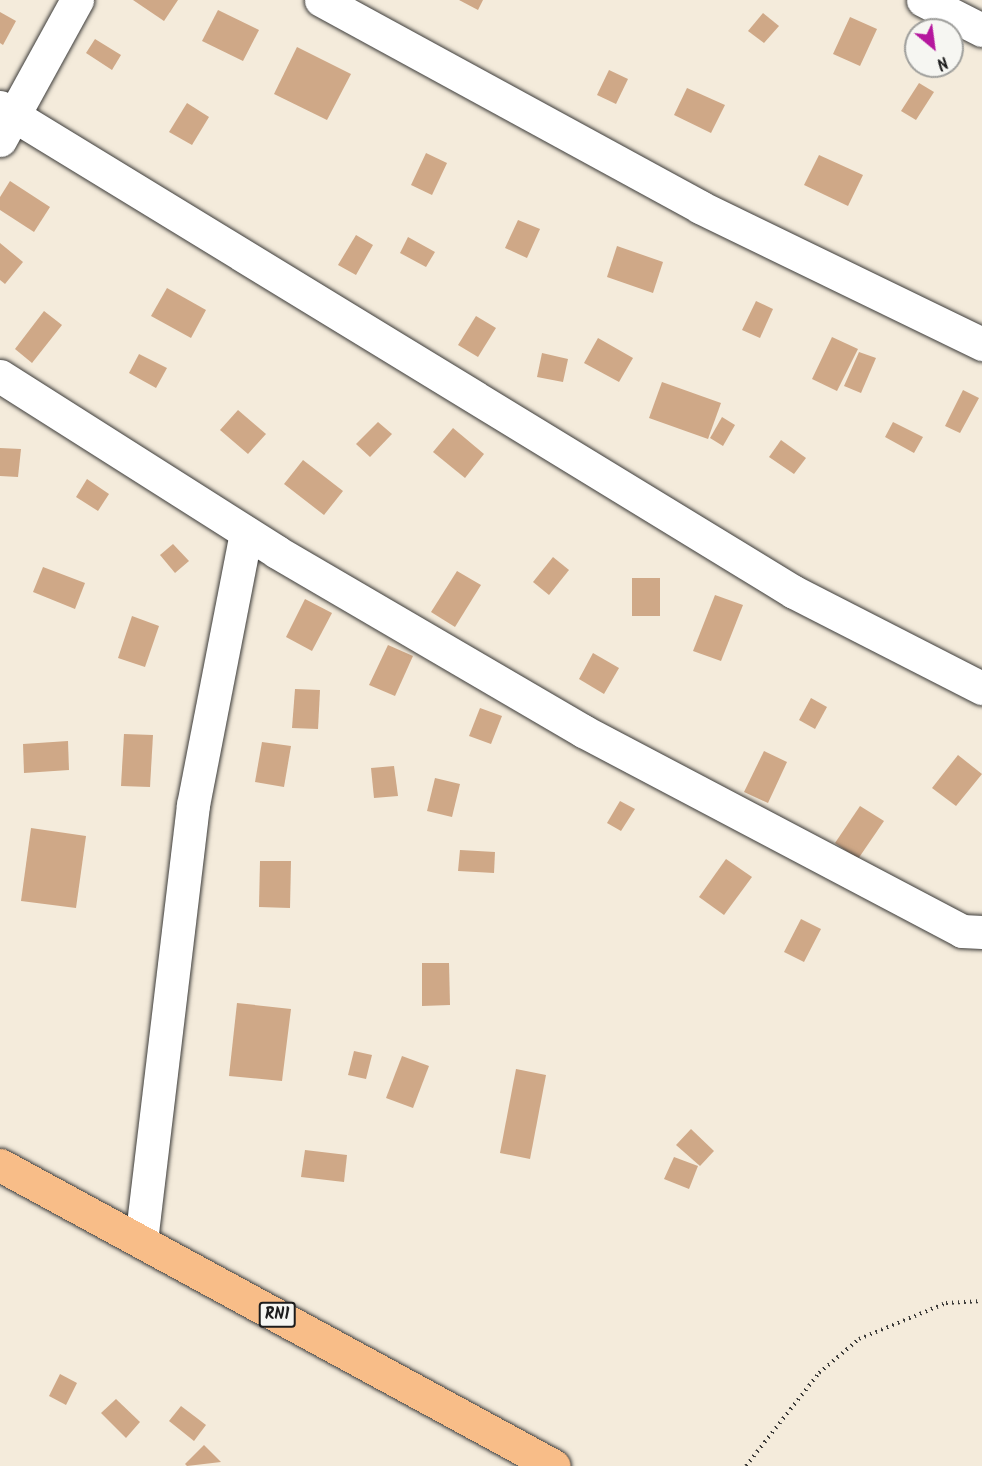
<!DOCTYPE html>
<html>
<head>
<meta charset="utf-8">
<style>
	body { margin:0 }
	#map { position:relative; width:982px; height:1466px; overflow:hidden; background:#f4ebdb; font-family:Kalam,sans-serif }
	div>[style] { position:absolute }
	.building>* { inset:0; background:#cfa887 }
	.path>* { height:4px; margin-top:-2px; transform-origin:0; background:repeating-linear-gradient(90deg,#3c3b39 0 1.5px,transparent 0 6px) }
	.roads { filter:drop-shadow(0 0 2px #3c3b39) drop-shadow(0 0 2px #3c3b39) }
	.street>* { height:33px; margin:-16.5px; padding:0 16.5px; transform-origin:16.5px; border-radius:16.5px; background:#fff }
	.highway>* { height:33px; margin:-16.5px; padding:0 16.5px; transform-origin:16.5px; border-radius:16.5px; background:#f8bd88 }
	span { translate:-50% -50%; white-space:nowrap; text-align:center; line-height:1.15; -webkit-text-stroke:6px #f6f6f2; paint-order:stroke }
	.shield-label span { padding:2px 4px; background:#f6f6f2; border:2px solid; border-radius:4px; -webkit-text-stroke-width:0 }
	.shield-label { font-size:16px; color:#1c1c1c; font-weight:700 }
	.north { position:absolute; left:904px; top:18px; width:60px; height:60px; box-sizing:border-box; background:#f6f6f2; border:2px solid #9f9f9c; border-radius:50%; rotate:151deg; font-size:16px; font-weight:700; line-height:24px; text-align:center; color:#1c1c1c }
	.north::after { content:''; display:block; margin:auto; width:21px; height:27px; background:#b5179e; clip-path:polygon(50% 0,100% 100%,50% 72%,0 100%) }
</style>
</head>
<body>
<div id="map">
	<div class="building">
		<div style="clip-path:polygon(133px 0,178px 0,164px 21px)"></div>
		<div style="clip-path:polygon(459px 0,483px 0,478px 10px)"></div>
		<div style="clip-path:polygon(218px 10px,259px 30px,243px 61px,202px 41px)"></div>
		<div style="clip-path:polygon(0 12px,16px 21px,3px 45px,0 43px)"></div>
		<div style="clip-path:polygon(763px 13px,779px 26px,764px 43px,748px 31px)"></div>
		<div style="clip-path:polygon(850px 17px,877px 29px,860px 66px,833px 54px)"></div>
		<div style="clip-path:polygon(95px 39px,121px 55px,112px 70px,86px 53px)"></div>
		<div style="clip-path:polygon(297px 47px,351px 74px,327px 120px,274px 94px)"></div>
		<div style="clip-path:polygon(609px 70px,628px 79px,616px 104px,597px 95px)"></div>
		<div style="clip-path:polygon(919px 83px,934px 92px,916px 120px,901px 111px)"></div>
		<div style="clip-path:polygon(687px 88px,725px 105px,711px 133px,674px 115px)"></div>
		<div style="clip-path:polygon(187px 103px,209px 117px,192px 145px,169px 132px)"></div>
		<div style="clip-path:polygon(426px 153px,447px 163px,432px 195px,411px 185px)"></div>
		<div style="clip-path:polygon(819px 155px,863px 175px,848px 206px,804px 185px)"></div>
		<div style="clip-path:polygon(10px 181px,50px 207px,34px 232px,0 210px,0 197px)"></div>
		<div style="clip-path:polygon(518px 220px,540px 229px,527px 258px,505px 248px)"></div>
		<div style="clip-path:polygon(356px 235px,373px 245px,356px 275px,338px 265px)"></div>
		<div style="clip-path:polygon(408px 237px,435px 252px,426px 267px,400px 253px)"></div>
		<div style="clip-path:polygon(0 243px,23px 262px,5px 284px,0 280px)"></div>
		<div style="clip-path:polygon(617px 246px,663px 262px,653px 293px,607px 277px)"></div>
		<div style="clip-path:polygon(167px 288px,206px 310px,191px 338px,151px 316px)"></div>
		<div style="clip-path:polygon(756px 301px,773px 309px,760px 338px,742px 330px)"></div>
		<div style="clip-path:polygon(44px 311px,62px 325px,32px 363px,15px 349px)"></div>
		<div style="clip-path:polygon(476px 316px,496px 328px,478px 357px,458px 345px)"></div>
		<div style="clip-path:polygon(832px 337px,858px 349px,837px 391px,812px 379px)"></div>
		<div style="clip-path:polygon(598px 338px,633px 358px,619px 382px,584px 363px)"></div>
		<div style="clip-path:polygon(859px 352px,876px 358px,861px 393px,844px 386px)"></div>
		<div style="clip-path:polygon(542px 353px,568px 359px,563px 382px,537px 377px)"></div>
		<div style="clip-path:polygon(139px 354px,167px 368px,156px 388px,129px 373px)"></div>
		<div style="clip-path:polygon(662px 382px,721px 403px,708px 439px,649px 418px)"></div>
		<div style="clip-path:polygon(963px 390px,979px 398px,960px 433px,945px 426px)"></div>
		<div style="clip-path:polygon(238px 410px,266px 434px,248px 454px,220px 430px)"></div>
		<div style="clip-path:polygon(722px 417px,735px 425px,723px 446px,710px 438px)"></div>
		<div style="clip-path:polygon(378px 422px,392px 434px,370px 457px,356px 444px)"></div>
		<div style="clip-path:polygon(893px 422px,923px 437px,914px 453px,885px 437px)"></div>
		<div style="clip-path:polygon(453px 428px,484px 454px,465px 478px,433px 452px)"></div>
		<div style="clip-path:polygon(781px 440px,806px 458px,794px 474px,769px 457px)"></div>
		<div style="clip-path:polygon(0 448px,21px 449px,18px 477px,0 476px)"></div>
		<div style="clip-path:polygon(303px 460px,343px 491px,324px 515px,284px 484px)"></div>
		<div style="clip-path:polygon(87px 479px,109px 494px,98px 511px,76px 497px)"></div>
		<div style="clip-path:polygon(173px 544px,189px 561px,175px 573px,160px 555px)"></div>
		<div style="clip-path:polygon(553px 557px,569px 570px,549px 595px,533px 582px)"></div>
		<div style="clip-path:polygon(43px 567px,85px 583px,75px 609px,33px 592px)"></div>
		<div style="clip-path:polygon(457px 571px,481px 585px,455px 627px,431px 612px)"></div>
		<div style="clip-path:polygon(632px 578px,660px 578px,660px 616px,632px 616px)"></div>
		<div style="clip-path:polygon(715px 595px,743px 605px,721px 661px,693px 651px)"></div>
		<div style="clip-path:polygon(305px 599px,332px 613px,312px 651px,286px 637px)"></div>
		<div style="clip-path:polygon(132px 616px,159px 626px,145px 667px,118px 658px)"></div>
		<div style="clip-path:polygon(388px 645px,413px 656px,395px 696px,369px 685px)"></div>
		<div style="clip-path:polygon(593px 653px,619px 668px,604px 694px,579px 679px)"></div>
		<div style="clip-path:polygon(295px 689px,320px 690px,318px 729px,292px 728px)"></div>
		<div style="clip-path:polygon(811px 698px,827px 707px,815px 729px,799px 720px)"></div>
		<div style="clip-path:polygon(480px 708px,502px 716px,491px 744px,469px 736px)"></div>
		<div style="clip-path:polygon(124px 734px,153px 735px,150px 787px,121px 786px)"></div>
		<div style="clip-path:polygon(68px 741px,69px 770px,24px 773px,23px 744px)"></div>
		<div style="clip-path:polygon(262px 742px,291px 746px,284px 787px,255px 782px)"></div>
		<div style="clip-path:polygon(764px 751px,787px 762px,768px 803px,744px 792px)"></div>
		<div style="clip-path:polygon(958px 755px,982px 774px,956px 806px,932px 788px)"></div>
		<div style="clip-path:polygon(394px 766px,398px 796px,374px 798px,371px 768px)"></div>
		<div style="clip-path:polygon(435px 778px,460px 784px,452px 817px,427px 811px)"></div>
		<div style="clip-path:polygon(620px 801px,635px 809px,621px 831px,607px 823px)"></div>
		<div style="clip-path:polygon(860px 806px,884px 821px,858px 859px,835px 843px)"></div>
		<div style="clip-path:polygon(31px 828px,86px 836px,76px 908px,21px 901px)"></div>
		<div style="clip-path:polygon(460px 850px,495px 852px,494px 873px,458px 871px)"></div>
		<div style="clip-path:polygon(726px 859px,752px 877px,724px 915px,699px 897px)"></div>
		<div style="clip-path:polygon(260px 861px,291px 861px,290px 908px,259px 907px)"></div>
		<div style="clip-path:polygon(801px 919px,821px 929px,804px 962px,784px 952px)"></div>
		<div style="clip-path:polygon(422px 963px,449px 963px,450px 1005px,422px 1006px)"></div>
		<div style="clip-path:polygon(237px 1003px,291px 1009px,282px 1081px,229px 1076px)"></div>
		<div style="clip-path:polygon(354px 1051px,372px 1055px,366px 1079px,348px 1075px)"></div>
		<div style="clip-path:polygon(402px 1056px,429px 1066px,413px 1108px,386px 1098px)"></div>
		<div style="clip-path:polygon(516px 1069px,546px 1075px,530px 1159px,500px 1153px)"></div>
		<div style="clip-path:polygon(691px 1129px,714px 1151px,700px 1166px,676px 1145px)"></div>
		<div style="clip-path:polygon(305px 1150px,347px 1155px,344px 1182px,301px 1177px)"></div>
		<div style="clip-path:polygon(674px 1157px,698px 1166px,689px 1189px,664px 1179px)"></div>
		<div style="clip-path:polygon(60px 1374px,77px 1383px,66px 1405px,49px 1396px)"></div>
		<div style="clip-path:polygon(116px 1399px,140px 1422px,126px 1438px,101px 1413px)"></div>
		<div style="clip-path:polygon(181px 1406px,206px 1425px,194px 1441px,169px 1421px)"></div>
		<div style="clip-path:polygon(204px 1445px,221px 1462px,187px 1466px,185px 1464px)"></div>
	</div>
	<div class="path">
		<div style="left:746px;top:1466px;width:118px;rotate:-51.9deg"></div>
		<div style="left:819px;top:1373px;width:52px;rotate:-40.4deg"></div>
		<div style="left:859px;top:1339px;width:94px;rotate:-22.5deg"></div>
		<div style="left:946px;top:1303px;width:36px;rotate:-3deg"></div>
	</div>
	<div class="roads">
		<div class="street">
			<div style="left:321px;top:0;width:432px;rotate:28.6deg"></div>
			<div style="left:700px;top:207px;width:314px;rotate:25.9deg"></div>
			<div style="left:923px;top:0;width:66px;rotate:27deg"></div>
			<div style="left:0;top:107px;width:930px;rotate:31.42deg"></div>
			<div style="left:794px;top:592px;width:211px;rotate:27.1deg"></div>
			<div style="left:0;top:140px;width:160px;rotate:-61.2deg"></div>
			<div style="left:0;top:376px;width:328px;rotate:32.4deg"></div>
			<div style="left:277px;top:552px;width:355px;rotate:30.3deg"></div>
			<div style="left:583px;top:731px;width:429px;rotate:27.8deg"></div>
			<div style="left:962px;top:931px;width:20px;rotate:3deg"></div>
			<div style="left:141px;top:1241px;width:439px;rotate:-83.2deg"></div>
			<div style="left:193px;top:805px;width:277px;rotate:-79deg"></div>
		</div>
		<div class="highway">
			<div style="left:0;top:1165px;width:630px;rotate:28.52deg"></div>
		</div>
	</div>
	<div class="shield-label">
		<span style="left:277px;top:1315px">RN1</span>
	</div>
	<div class="north">N</div>
</div>
</body>
</html>
